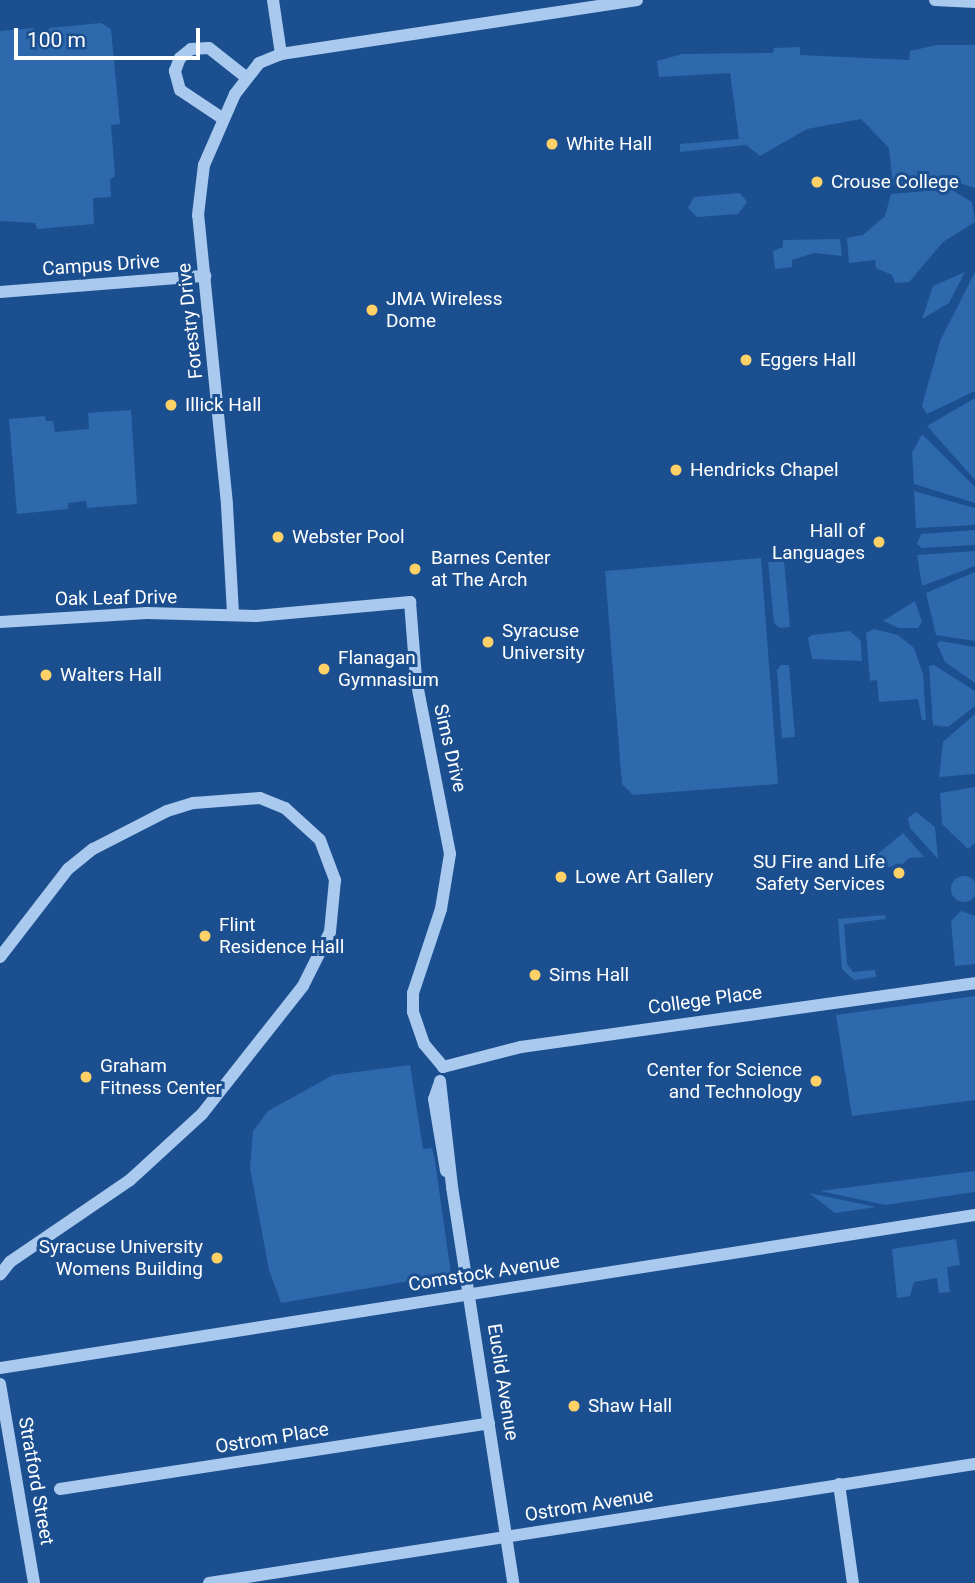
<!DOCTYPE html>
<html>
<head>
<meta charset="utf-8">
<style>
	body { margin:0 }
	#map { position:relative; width:975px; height:1583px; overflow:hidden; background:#1b4f8f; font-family:Roboto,sans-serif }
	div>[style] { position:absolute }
	.green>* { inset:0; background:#2e69ad }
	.round { border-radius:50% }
	.minor>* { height:12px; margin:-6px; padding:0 6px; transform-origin:6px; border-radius:6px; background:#a9c9ee }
	.dots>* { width:19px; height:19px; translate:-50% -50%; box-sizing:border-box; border:4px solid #1b4f8f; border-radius:50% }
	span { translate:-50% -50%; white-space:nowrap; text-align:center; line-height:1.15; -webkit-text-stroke:6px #1b4f8f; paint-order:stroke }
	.poi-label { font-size:19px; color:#fff }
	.left { translate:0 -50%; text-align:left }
	.right { translate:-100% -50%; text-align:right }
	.street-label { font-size:19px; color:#fff }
	.scale { position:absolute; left:14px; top:28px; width:186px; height:32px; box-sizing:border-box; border:4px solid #fff; border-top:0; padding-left:9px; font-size:21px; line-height:24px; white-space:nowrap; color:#fff; -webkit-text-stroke:5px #1b4f8f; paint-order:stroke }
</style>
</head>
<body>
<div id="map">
	<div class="green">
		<div style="clip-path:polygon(101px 23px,111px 29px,120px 124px,111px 125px,115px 176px,110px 180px,111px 197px,93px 198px,94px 224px,37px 229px,35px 223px,0 221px,0 31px,33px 28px,35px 35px,48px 33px,49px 28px)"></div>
		<div style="clip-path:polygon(937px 45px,975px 45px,975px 188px,950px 180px,893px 185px,889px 148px,861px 119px,807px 129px,760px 156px,746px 145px,680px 152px,680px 144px,739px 139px,730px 73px,659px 77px,657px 61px,682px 54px,773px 53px,774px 48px,800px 47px,800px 55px,909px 60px,910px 51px)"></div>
		<div style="clip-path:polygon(950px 189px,972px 202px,975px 222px,943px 242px,909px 282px,895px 283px,892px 275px,876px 268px,875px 260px,849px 263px,847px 238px,863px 235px,885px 216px,891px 194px)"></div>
		<div style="clip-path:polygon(740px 193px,747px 202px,738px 214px,697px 217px,688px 208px,694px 197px)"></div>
		<div style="clip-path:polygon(840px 239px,842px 256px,814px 253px,792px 260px,792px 267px,775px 269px,773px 251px,783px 247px,783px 240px)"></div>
		<div style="clip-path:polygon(965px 272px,949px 303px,922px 319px,933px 286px)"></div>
		<div style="clip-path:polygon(975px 272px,975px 391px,927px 414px,922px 406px,940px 341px)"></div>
		<div style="clip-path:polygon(975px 398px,975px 480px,927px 426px)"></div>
		<div style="clip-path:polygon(131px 410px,137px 504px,87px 508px,86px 501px,68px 503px,68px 509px,17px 514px,9px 419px,45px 416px,46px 421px,53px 421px,55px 432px,89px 429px,88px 413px)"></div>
		<div style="clip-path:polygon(922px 434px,975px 487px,975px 503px,914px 484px,912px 453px)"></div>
		<div style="clip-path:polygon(914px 491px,975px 508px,975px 525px,916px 528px)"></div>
		<div style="clip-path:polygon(975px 530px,975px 545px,922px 548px,917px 544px,921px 534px)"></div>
		<div style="clip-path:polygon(975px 551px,975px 566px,922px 586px,917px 555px)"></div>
		<div style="clip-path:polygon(761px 558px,778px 784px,633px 795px,622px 784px,605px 571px)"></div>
		<div style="clip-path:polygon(784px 561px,790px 627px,780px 628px,774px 623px,768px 562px)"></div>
		<div style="clip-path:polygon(975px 572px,975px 641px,936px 635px,926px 593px)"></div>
		<div style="clip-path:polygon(915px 601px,922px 622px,918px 628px,899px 628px,883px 621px)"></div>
		<div style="clip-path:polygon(874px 629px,898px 635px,914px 648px,923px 674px,926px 720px,922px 720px,918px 699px,879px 702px,877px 680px,870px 681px,866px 633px)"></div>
		<div style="clip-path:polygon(850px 631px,861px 641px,862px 661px,812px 659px,808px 638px,812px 635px)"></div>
		<div style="clip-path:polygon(940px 641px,975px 647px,975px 683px,945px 662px,937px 644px)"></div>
		<div style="clip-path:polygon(781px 665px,789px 665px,795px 737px,782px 738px,777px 670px)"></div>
		<div style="clip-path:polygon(934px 665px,975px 691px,975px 706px,948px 727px,933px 725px,929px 666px)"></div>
		<div style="clip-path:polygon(975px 714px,975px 774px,939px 777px,943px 742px)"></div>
		<div style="clip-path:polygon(975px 787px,975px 843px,968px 849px,942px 824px,940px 793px)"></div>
		<div style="clip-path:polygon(916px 812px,935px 827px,938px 859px,910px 828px,908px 818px)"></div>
		<div style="clip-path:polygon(903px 833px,924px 857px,909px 858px,901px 866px,874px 868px,875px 856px)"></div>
		<div class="round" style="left:951px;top:876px;width:26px;height:26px"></div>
		<div style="clip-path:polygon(961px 911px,975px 916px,975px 964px,955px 966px,951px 921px)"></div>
		<div style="clip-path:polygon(885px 915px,886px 919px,844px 924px,847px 964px,853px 972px,875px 970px,876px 977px,854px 980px,842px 969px,838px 919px)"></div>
		<div style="clip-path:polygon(975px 996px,975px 1100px,852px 1116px,836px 1015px)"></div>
		<div style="clip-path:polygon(410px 1065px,423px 1149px,432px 1148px,435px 1161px,451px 1274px,281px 1303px,269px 1270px,250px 1168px,253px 1131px,268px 1111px,333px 1075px)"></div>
		<div style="clip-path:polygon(975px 1171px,975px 1192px,885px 1205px,820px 1191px)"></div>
		<div style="clip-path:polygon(809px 1193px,876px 1207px,835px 1213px)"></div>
		<div style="clip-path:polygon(956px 1239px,960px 1265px,947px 1267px,950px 1292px,939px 1293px,937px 1278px,914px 1282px,910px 1296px,897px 1298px,892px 1249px)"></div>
	</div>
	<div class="minor">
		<div style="left:273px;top:0;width:55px;rotate:81.6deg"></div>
		<div style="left:935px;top:0;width:40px;rotate:2.9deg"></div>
		<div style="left:222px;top:118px;width:50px;rotate:-146.3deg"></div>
		<div style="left:180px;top:90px;width:20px;rotate:-105deg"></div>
		<div style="left:175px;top:71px;width:14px;rotate:-69deg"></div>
		<div style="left:180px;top:58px;width:14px;rotate:-39deg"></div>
		<div style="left:191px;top:49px;width:18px;rotate:-3deg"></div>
		<div style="left:209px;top:48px;width:48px;rotate:38.3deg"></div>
		<div style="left:0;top:292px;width:206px;rotate:-4.5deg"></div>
		<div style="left:233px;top:613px;width:109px;rotate:-93.2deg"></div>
		<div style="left:227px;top:504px;width:290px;rotate:-95.7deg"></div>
		<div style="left:198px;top:215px;width:50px;rotate:-83.2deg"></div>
		<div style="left:204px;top:165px;width:77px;rotate:-66.4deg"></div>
		<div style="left:235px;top:94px;width:39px;rotate:-52deg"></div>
		<div style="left:259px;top:63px;width:24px;rotate:-22deg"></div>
		<div style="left:281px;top:54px;width:360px;rotate:-8.6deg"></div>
		<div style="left:0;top:622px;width:147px;rotate:-3.5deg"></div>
		<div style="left:147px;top:613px;width:109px;rotate:1.6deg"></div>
		<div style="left:256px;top:616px;width:155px;rotate:-5.2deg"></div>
		<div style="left:410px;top:602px;width:77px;rotate:85.5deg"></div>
		<div style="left:416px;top:679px;width:178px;rotate:79deg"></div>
		<div style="left:450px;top:854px;width:56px;rotate:99.3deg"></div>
		<div style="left:441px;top:909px;width:89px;rotate:108.4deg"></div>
		<div style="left:413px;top:993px;width:19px;rotate:90deg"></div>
		<div style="left:413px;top:1012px;width:34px;rotate:71deg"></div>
		<div style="left:424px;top:1044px;width:30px;rotate:50deg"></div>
		<div style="left:0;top:957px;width:111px;rotate:-52.3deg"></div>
		<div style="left:68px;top:869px;width:32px;rotate:-39deg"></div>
		<div style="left:93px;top:849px;width:83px;rotate:-27.2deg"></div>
		<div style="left:167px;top:811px;width:28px;rotate:-17deg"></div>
		<div style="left:194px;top:803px;width:66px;rotate:-4.3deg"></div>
		<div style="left:260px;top:798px;width:27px;rotate:22deg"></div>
		<div style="left:285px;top:808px;width:47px;rotate:42.4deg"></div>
		<div style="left:320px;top:840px;width:43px;rotate:69.4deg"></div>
		<div style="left:335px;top:880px;width:52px;rotate:95.5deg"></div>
		<div style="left:330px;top:932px;width:60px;rotate:116.6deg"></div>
		<div style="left:303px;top:986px;width:163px;rotate:128.3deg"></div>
		<div style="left:202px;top:1114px;width:98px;rotate:137.5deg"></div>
		<div style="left:130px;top:1180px;width:145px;rotate:145.7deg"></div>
		<div style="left:10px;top:1262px;width:16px;rotate:128deg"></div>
		<div style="left:443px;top:1067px;width:81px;rotate:-14.4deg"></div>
		<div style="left:521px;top:1047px;width:458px;rotate:-8deg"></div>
		<div style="left:440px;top:1081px;width:107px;rotate:83.5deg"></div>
		<div style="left:452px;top:1187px;width:401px;rotate:81.2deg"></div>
		<div style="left:440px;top:1082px;width:18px;rotate:109deg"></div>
		<div style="left:434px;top:1099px;width:73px;rotate:80.5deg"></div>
		<div style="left:0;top:1368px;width:987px;rotate:-8.92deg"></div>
		<div style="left:0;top:1384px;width:202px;rotate:80.3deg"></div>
		<div style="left:839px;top:1484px;width:100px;rotate:82deg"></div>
		<div style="left:60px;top:1489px;width:434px;rotate:-8.7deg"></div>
		<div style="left:209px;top:1583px;width:775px;rotate:-8.83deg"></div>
	</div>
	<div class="dots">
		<div style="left:552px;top:144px;background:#ffd166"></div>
		<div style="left:817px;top:182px;background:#ffd166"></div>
		<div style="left:372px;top:310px;background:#ffd166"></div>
		<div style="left:746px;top:360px;background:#ffd166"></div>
		<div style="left:171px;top:405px;background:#ffd166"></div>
		<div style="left:676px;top:470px;background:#ffd166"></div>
		<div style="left:278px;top:537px;background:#ffd166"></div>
		<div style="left:879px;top:542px;background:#ffd166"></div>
		<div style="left:415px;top:569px;background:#ffd166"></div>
		<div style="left:488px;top:642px;background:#ffd166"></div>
		<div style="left:324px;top:669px;background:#ffd166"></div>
		<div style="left:46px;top:675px;background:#ffd166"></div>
		<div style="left:899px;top:873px;background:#ffd166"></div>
		<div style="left:561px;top:877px;background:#ffd166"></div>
		<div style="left:205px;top:936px;background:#ffd166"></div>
		<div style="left:535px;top:975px;background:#ffd166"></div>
		<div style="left:86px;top:1077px;background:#ffd166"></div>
		<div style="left:816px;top:1081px;background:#ffd166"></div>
		<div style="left:217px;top:1258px;background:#ffd166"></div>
		<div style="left:574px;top:1406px;background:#ffd166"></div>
	</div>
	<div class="poi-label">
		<span class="left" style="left:566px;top:144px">White Hall</span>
		<span class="left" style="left:831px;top:182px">Crouse College</span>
		<span class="left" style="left:386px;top:310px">JMA Wireless<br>Dome</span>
		<span class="left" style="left:760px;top:360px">Eggers Hall</span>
		<span class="left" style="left:185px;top:405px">Illick Hall</span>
		<span class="left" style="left:690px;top:470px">Hendricks Chapel</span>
		<span class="right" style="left:865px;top:542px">Hall of<br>Languages</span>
		<span class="left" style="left:292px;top:537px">Webster Pool</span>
		<span class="left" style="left:431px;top:569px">Barnes Center<br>at The Arch</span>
		<span class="left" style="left:502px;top:642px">Syracuse<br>University</span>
		<span class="left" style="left:338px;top:669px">Flanagan<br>Gymnasium</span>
		<span class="left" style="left:60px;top:675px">Walters Hall</span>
		<span class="right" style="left:885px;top:873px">SU Fire and Life<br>Safety Services</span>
		<span class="left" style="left:575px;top:877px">Lowe Art Gallery</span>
		<span class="left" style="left:219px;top:936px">Flint<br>Residence Hall</span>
		<span class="left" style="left:549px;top:975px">Sims Hall</span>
		<span class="left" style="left:100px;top:1077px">Graham<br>Fitness Center</span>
		<span class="right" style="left:802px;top:1081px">Center for Science<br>and Technology</span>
		<span class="right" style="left:203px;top:1258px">Syracuse University<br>Womens Building</span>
		<span class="left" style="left:588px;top:1406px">Shaw Hall</span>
	</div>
	<div class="street-label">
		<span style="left:101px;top:265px;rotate:-4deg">Campus Drive</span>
		<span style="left:190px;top:321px;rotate:-96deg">Forestry Drive</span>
		<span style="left:116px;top:598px;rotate:-1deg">Oak Leaf Drive</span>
		<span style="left:450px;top:748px;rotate:77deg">Sims Drive</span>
		<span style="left:705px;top:1000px;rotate:-8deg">College Place</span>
		<span style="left:484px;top:1273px;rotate:-9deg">Comstock Avenue</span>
		<span style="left:503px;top:1382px;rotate:81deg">Euclid Avenue</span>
		<span style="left:272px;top:1438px;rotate:-9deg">Ostrom Place</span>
		<span style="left:36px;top:1481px;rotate:80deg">Stratford Street</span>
		<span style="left:589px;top:1505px;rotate:-9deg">Ostrom Avenue</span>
	</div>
	<div class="scale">100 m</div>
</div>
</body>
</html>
